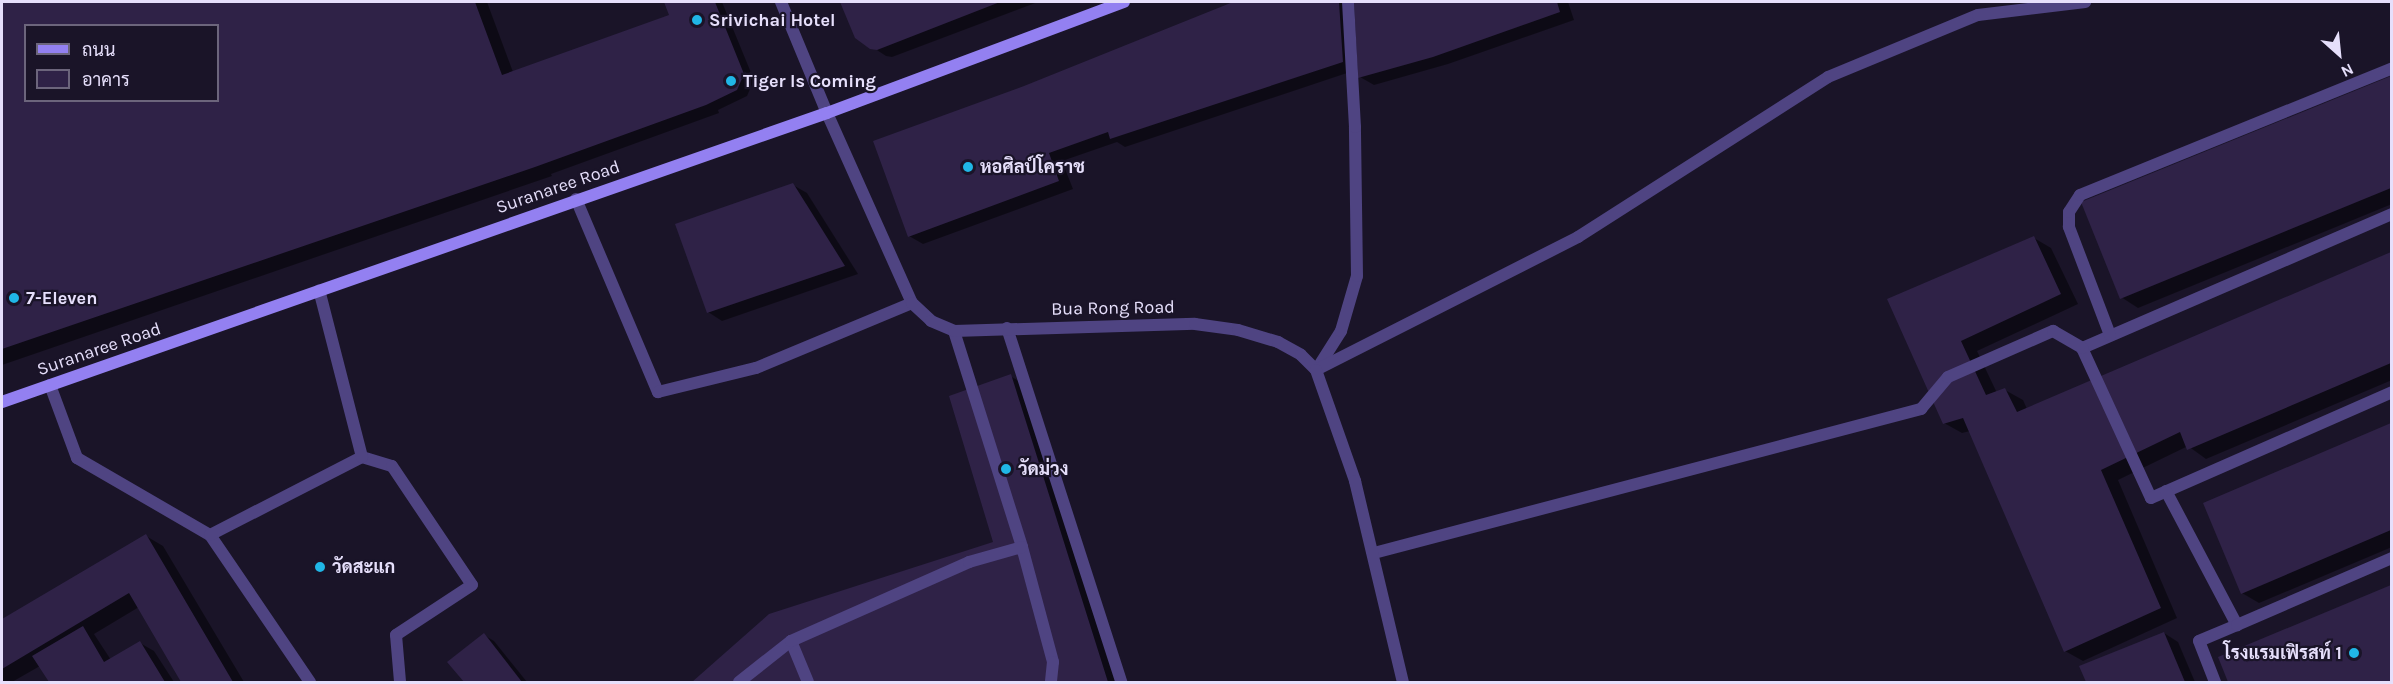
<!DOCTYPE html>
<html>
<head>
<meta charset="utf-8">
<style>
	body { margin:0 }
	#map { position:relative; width:2393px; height:684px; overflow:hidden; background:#1a1428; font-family:Karla,Sarabun,sans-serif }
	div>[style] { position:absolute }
	.shadow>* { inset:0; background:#0007 }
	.building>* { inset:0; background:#2f2247 }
	.service>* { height:12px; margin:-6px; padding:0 6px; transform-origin:6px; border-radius:6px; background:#4f4482 }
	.minor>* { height:12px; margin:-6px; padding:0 6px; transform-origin:6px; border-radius:6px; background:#4f4482 }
	.tertiary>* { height:12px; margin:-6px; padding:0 6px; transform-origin:6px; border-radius:6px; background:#4f4482 }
	.secondary>* { height:12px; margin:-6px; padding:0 6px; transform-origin:6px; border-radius:6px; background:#9380f1 }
	.dots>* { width:16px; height:16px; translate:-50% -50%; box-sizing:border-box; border:3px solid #1a1428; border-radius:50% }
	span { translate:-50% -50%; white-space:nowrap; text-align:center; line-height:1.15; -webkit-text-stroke:4.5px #1a1428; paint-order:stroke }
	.poi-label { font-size:18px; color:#e6dffb; font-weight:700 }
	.left { translate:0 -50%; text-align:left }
	.right { translate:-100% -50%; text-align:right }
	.street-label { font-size:18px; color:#e6dffb }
	.frame { position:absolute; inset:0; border:3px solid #e6dffb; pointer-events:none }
	.legend { position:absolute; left:24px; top:24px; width:195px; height:78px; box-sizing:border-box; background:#1a1428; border:2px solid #6c657c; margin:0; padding:8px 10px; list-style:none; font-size:18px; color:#e6dffb }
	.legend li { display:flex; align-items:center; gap:12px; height:30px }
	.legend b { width:30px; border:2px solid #6c657c }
	.north { position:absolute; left:2309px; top:24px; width:60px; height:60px; -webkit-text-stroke:4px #1a1428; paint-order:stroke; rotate:153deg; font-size:16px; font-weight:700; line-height:24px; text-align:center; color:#e6dffb }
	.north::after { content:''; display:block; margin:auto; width:21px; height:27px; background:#e6dffb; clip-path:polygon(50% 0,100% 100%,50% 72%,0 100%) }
</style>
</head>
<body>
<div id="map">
	<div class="shadow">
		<div style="clip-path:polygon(evenodd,2px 2px,487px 2px,513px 72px,671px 16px,665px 2px,722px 2px,754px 80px,747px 96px,718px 110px,719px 113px,551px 174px,552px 176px,2px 365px,2px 2px,26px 26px,218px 26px,218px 100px,26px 100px,26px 26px)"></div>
		<div style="clip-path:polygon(842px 2px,1038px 2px,892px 57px,886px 56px,857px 37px)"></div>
		<div style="clip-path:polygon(1237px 2px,1568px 2px,1574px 20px,1448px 64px,1374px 85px,1360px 77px,1359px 69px,1125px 147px,1117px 142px,1062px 161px,1073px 189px,923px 244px,909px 236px,1087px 63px)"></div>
		<div style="clip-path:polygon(2392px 78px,2392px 204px,2138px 308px,2121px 297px,2083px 203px)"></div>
		<div style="clip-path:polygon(793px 185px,807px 193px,858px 274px,722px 321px,708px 312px)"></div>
		<div style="clip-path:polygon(2034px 238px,2051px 248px,2078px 304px,1977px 351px,1997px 393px,2005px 390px,2023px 400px,2027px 409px,2392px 253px,2392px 380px,2206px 459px,2188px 446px,2118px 480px,2177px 618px,2083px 661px,2065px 651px,1970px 431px,1962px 433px,1944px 423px,1889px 300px)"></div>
		<div style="clip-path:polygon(1010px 376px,1028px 386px,1122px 682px,694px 682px,770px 616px,995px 543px)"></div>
		<div style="clip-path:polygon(2392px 425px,2392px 547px,2259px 603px,2242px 593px,2205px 504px)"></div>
		<div style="clip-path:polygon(146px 536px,163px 546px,244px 682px,183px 682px,139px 607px,94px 634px,111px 660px,140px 643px,154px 651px,174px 682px,51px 682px,40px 666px,12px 682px,2px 682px,2px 620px)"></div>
		<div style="clip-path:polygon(2392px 587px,2392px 682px,2229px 682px,2220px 658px)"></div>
		<div style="clip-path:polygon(2164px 633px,2178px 642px,2195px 682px,2088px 682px,2081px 666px)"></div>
		<div style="clip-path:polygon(484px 635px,494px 641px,527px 682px,466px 682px,449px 662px)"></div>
	</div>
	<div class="building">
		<div style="clip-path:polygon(evenodd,2px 2px,475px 2px,502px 75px,669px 15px,664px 2px,715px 2px,744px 74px,737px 90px,706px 105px,535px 167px,2px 349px,2px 2px,26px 26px,218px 26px,218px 100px,26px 100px,26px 26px)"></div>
		<div style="clip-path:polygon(840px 2px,1000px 2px,877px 50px,870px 49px,855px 38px)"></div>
		<div style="clip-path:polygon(1233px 2px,1339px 2px,1343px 62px,1110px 139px,1108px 132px,1049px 153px,1059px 181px,908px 237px,873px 141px,1024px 86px)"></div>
		<div style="clip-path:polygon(1354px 2px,1557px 2px,1560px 12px,1433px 57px,1358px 78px)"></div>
		<div style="clip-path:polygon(2391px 76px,2391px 188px,2120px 299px,2081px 202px)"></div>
		<div style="clip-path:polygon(793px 183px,845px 266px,707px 313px,675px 224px)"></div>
		<div style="clip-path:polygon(2034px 236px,2061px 294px,1961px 341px,1986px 395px,2005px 388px,2017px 412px,2391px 252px,2391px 363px,2187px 450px,2180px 432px,2101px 470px,2161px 608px,2064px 652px,1963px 418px,1943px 424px,1887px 299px)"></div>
		<div style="clip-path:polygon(1011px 374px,1108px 682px,692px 682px,769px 614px,993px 542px,949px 396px)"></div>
		<div style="clip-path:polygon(2391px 423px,2391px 530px,2241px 594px,2203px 503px)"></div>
		<div style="clip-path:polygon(146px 534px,233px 682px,181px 682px,129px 593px,2px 669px,2px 619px)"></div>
		<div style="clip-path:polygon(2391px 585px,2391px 682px,2228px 682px,2218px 657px)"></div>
		<div style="clip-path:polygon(83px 626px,104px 662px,140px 641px,165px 682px,49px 682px,32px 656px)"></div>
		<div style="clip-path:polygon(2164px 632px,2185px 682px,2086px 682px,2079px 666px)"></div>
		<div style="clip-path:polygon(484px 633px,522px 682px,464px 682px,447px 662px)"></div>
	</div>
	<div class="service">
		<div style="left:576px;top:199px;width:210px;rotate:67deg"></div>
		<div style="left:658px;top:392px;width:101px;rotate:-13.8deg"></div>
		<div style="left:756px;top:368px;width:169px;rotate:-22.6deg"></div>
		<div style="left:2392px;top:214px;width:338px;rotate:156.6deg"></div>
		<div style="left:2082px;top:348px;width:165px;rotate:65.3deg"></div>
		<div style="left:2151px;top:498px;width:263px;rotate:-23.7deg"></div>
		<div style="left:954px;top:331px;width:226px;rotate:72.5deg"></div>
		<div style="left:1022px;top:547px;width:119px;rotate:74.9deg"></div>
		<div style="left:1053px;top:662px;width:20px;rotate:96deg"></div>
		<div style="left:50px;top:385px;width:78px;rotate:69.7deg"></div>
		<div style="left:77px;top:458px;width:154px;rotate:30.1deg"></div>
		<div style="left:362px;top:457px;width:31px;rotate:17deg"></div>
		<div style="left:392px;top:466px;width:143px;rotate:56.1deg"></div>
		<div style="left:472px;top:585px;width:91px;rotate:146.7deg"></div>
		<div style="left:396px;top:635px;width:47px;rotate:85.1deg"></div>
		<div style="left:791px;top:641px;width:44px;rotate:67.5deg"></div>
		<div style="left:310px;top:682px;width:178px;rotate:-124.2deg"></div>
		<div style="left:210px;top:535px;width:171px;rotate:-27.2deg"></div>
		<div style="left:362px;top:457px;width:172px;rotate:-104.4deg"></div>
		<div style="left:739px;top:682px;width:66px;rotate:-38.3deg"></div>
		<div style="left:791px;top:641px;width:195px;rotate:-23.9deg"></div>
		<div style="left:969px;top:562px;width:55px;rotate:-15.8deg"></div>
	</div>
	<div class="minor">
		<div style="left:1007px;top:328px;width:372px;rotate:72.1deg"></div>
		<div style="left:2110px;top:335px;width:116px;rotate:-110.8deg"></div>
		<div style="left:2069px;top:227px;width:15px;rotate:-90deg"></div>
		<div style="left:2069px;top:212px;width:20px;rotate:-57deg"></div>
		<div style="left:2080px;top:195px;width:337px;rotate:-22.1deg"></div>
		<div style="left:1317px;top:369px;width:45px;rotate:-57.7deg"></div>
		<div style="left:1341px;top:331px;width:57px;rotate:-73.8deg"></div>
		<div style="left:1357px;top:276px;width:149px;rotate:-90.8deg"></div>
		<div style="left:1355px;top:127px;width:125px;rotate:-93.2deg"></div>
		<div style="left:1316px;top:370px;width:294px;rotate:-26.9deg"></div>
		<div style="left:1578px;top:237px;width:297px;rotate:-32.6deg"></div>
		<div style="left:1828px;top:77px;width:162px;rotate:-22.5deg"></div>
		<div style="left:1978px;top:15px;width:108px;rotate:-6.9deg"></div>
		<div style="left:2166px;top:491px;width:152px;rotate:62.1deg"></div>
		<div style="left:2237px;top:625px;width:41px;rotate:157.2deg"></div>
		<div style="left:2199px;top:641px;width:44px;rotate:68.7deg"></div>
		<div style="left:1374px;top:553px;width:566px;rotate:-14.75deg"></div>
		<div style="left:1921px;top:409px;width:42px;rotate:-49.8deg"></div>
		<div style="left:1948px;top:377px;width:115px;rotate:-23.7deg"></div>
		<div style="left:2053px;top:331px;width:34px;rotate:30deg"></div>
		<div style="left:2237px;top:625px;width:169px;rotate:-23.4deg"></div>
	</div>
	<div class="tertiary">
		<div style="left:781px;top:2px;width:120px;rotate:67.5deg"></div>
		<div style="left:827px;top:113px;width:208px;rotate:65.9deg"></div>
		<div style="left:912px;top:303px;width:26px;rotate:43deg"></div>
		<div style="left:931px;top:321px;width:25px;rotate:23deg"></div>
		<div style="left:954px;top:331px;width:241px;rotate:-1.7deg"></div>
		<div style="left:1195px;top:324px;width:43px;rotate:7.9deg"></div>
		<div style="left:1238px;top:330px;width:42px;rotate:16.7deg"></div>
		<div style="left:1278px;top:342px;width:26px;rotate:29deg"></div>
		<div style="left:1301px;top:355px;width:21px;rotate:45deg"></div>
		<div style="left:1316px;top:370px;width:118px;rotate:70.6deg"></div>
		<div style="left:1355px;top:481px;width:207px;rotate:76.6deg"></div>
	</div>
	<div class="secondary">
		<div style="left:2px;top:402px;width:874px;rotate:-19.31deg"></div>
		<div style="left:827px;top:113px;width:317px;rotate:-20.5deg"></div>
	</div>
	<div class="dots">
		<div style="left:697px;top:20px;background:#20b6e6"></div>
		<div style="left:731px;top:81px;background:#20b6e6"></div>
		<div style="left:968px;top:167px;background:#20b6e6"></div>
		<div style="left:14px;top:298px;background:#20b6e6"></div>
		<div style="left:1006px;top:469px;background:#20b6e6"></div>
		<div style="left:320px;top:567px;background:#20b6e6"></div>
		<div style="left:2354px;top:653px;background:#20b6e6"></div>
	</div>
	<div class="poi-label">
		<span class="left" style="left:709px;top:20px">Srivichai Hotel</span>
		<span class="left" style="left:743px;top:81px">Tiger Is Coming</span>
		<span class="left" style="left:980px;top:167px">หอศิลป์โคราช</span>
		<span class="left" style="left:26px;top:298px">7-Eleven</span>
		<span class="left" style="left:1018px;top:469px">วัดม่วง</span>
		<span class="left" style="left:332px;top:567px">วัดสะแก</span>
		<span class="right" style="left:2342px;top:653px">โรงแรมเฟิรสท์ 1</span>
	</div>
	<div class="street-label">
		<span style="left:558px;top:187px;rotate:-19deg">Suranaree Road</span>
		<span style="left:1113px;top:308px;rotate:-1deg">Bua Rong Road</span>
		<span style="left:99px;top:349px;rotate:-19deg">Suranaree Road</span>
	</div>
	<div class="frame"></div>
	<ul class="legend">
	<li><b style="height:8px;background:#9380f1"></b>ถนน</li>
	<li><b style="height:16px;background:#2f2247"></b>อาคาร</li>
	</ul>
	<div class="north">N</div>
</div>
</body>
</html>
